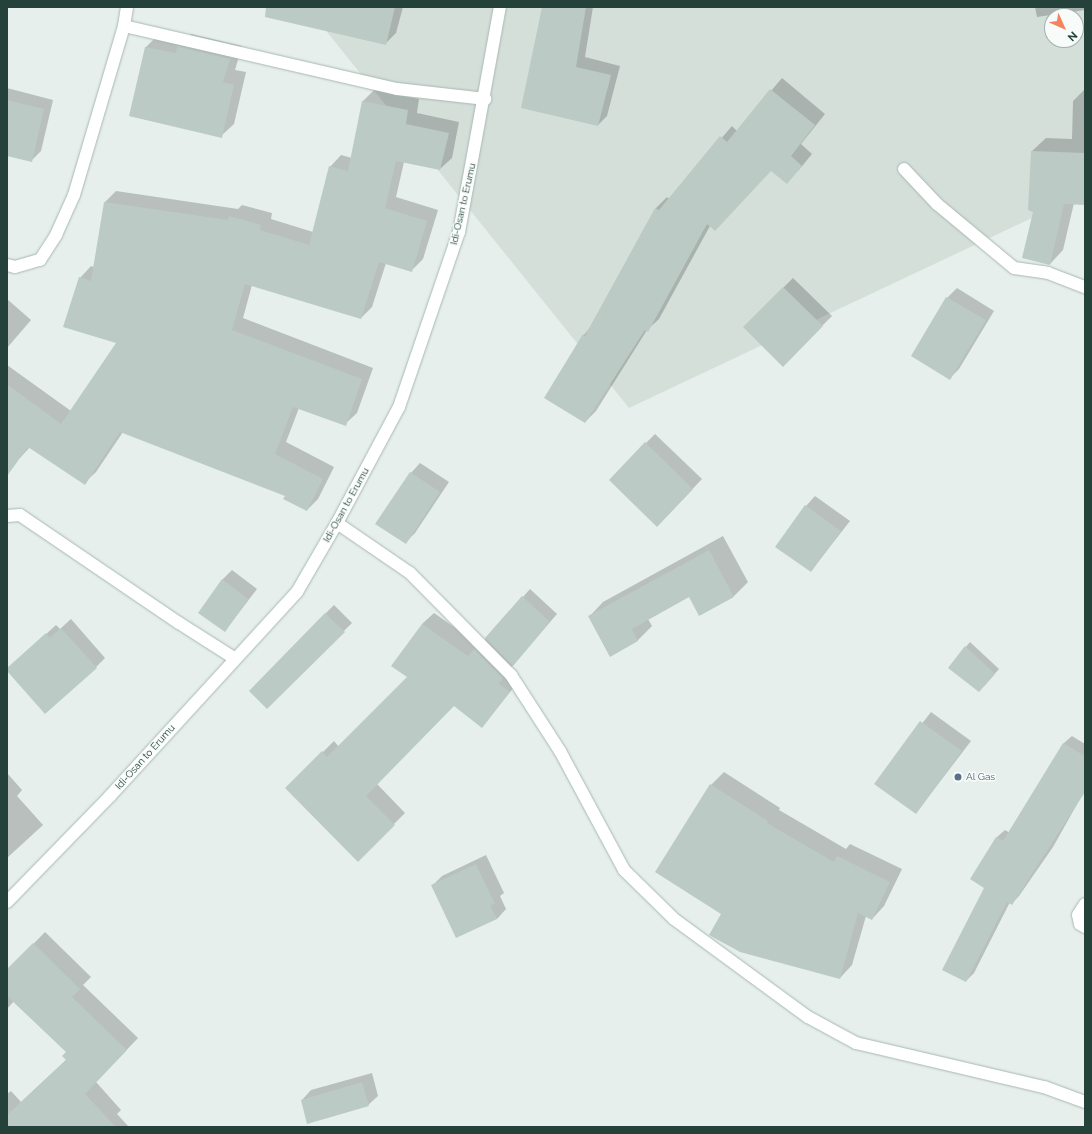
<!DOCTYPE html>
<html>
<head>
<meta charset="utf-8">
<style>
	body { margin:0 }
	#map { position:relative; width:1092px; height:1134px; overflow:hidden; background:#e6efeb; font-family:Raleway,sans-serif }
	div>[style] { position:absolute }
	.built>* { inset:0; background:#d4dfda }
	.shadow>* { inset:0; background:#0003 }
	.building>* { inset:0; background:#bbcac4 }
	.roads { filter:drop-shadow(0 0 1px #a8b8b2) drop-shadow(0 0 1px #a8b8b2) }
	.lane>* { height:12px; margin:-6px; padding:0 6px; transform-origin:6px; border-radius:6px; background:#fff }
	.street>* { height:12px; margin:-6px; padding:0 6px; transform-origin:6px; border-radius:6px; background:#fff }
	.dots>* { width:11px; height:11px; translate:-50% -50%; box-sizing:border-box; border:2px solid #f7fbf9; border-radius:50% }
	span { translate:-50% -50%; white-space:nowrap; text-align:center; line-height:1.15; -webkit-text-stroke:3px #f7fbf9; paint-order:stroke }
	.street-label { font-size:10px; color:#24423a }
	.service-label { font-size:10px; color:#4e5e75 }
	.left { translate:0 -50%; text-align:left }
	.frame { position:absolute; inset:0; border:8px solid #24423a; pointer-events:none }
	.north { position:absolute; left:1044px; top:8px; width:40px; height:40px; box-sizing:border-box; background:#f7fbf9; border:1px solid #a3b1ad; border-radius:50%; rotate:135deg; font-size:11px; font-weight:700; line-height:16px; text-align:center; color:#24423a }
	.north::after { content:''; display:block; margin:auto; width:14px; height:18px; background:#f4845f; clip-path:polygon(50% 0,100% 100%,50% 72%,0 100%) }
</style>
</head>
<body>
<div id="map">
	<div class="built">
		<div style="clip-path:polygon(evenodd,307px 7px,1085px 7px,1085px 193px,629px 408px,307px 7px,1052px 16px,1076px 16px,1076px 40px,1052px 40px,1052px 16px)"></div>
	</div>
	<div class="shadow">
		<div style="clip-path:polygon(299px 7px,403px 7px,396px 33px,385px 44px)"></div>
		<div style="clip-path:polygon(543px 7px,593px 7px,585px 57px,620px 66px,607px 116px,598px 125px)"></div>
		<div style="clip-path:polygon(1035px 7px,1085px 7px,1085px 10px,1037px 17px)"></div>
		<div style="clip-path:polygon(159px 34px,185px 40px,191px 34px,242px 46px,235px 70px,246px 72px,234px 124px,221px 136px,130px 116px,146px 47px)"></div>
		<div style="clip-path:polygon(782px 78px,825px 114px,801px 144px,812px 154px,798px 171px,771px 170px,710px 226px,659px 319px,647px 330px,596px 411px,585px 422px,584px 335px,589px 329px,656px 208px,667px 197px,669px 199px,732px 126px,737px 131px)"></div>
		<div style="clip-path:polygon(7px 88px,53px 100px,41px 151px,31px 161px,7px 155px)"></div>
		<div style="clip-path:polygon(1085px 89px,1085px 204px,1074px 203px,1063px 250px,1050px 264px,1035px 211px,1029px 209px,1032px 151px,1046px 138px,1072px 139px,1073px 101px)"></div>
		<div style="clip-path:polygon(374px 90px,419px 99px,417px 113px,459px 122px,452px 158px,440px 169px,404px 162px,396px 197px,438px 210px,423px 259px,411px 271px,386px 263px,372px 307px,361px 318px,252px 285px,243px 318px,373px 368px,357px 413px,345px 424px,299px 408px,286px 442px,334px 467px,318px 499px,307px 510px,286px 495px,123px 432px,96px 472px,84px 483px,30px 447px,20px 458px,7px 449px,7px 365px,71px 411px,117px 343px,80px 278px,91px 266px,94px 267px,105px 202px,116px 191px,238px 209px,242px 205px,272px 213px,271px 219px,313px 232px,330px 167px,341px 155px,352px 158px,363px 101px)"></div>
		<div style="clip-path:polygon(793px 278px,832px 316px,783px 365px,744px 327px)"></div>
		<div style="clip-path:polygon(957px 288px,994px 311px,959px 369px,950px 378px,947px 298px)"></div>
		<div style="clip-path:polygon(7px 299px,31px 320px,7px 348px)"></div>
		<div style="clip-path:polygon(655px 434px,702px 479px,667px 516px,646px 443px)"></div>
		<div style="clip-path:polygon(420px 463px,449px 482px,415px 533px,406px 542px,411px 473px)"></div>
		<div style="clip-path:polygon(815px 496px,850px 521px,811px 571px,806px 506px)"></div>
		<div style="clip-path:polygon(723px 536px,748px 582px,734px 596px,700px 615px,690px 596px,648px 619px,652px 626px,638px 640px,610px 656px,589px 617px,603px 602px)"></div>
		<div style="clip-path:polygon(232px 570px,257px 589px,225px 631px,222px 580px)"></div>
		<div style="clip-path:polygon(530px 589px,557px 614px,513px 665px,509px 672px,520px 680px,482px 726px,454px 705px,377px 784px,405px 813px,358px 860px,287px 788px,334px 741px,339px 747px,409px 677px,422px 624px,434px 613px,480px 645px)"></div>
		<div style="clip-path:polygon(334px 605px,352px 623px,267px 707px,325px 614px)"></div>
		<div style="clip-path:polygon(71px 619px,105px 658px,96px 667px,7px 670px,56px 625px,60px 629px)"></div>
		<div style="clip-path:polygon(970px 642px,999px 669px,984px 686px,949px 667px)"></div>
		<div style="clip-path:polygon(931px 712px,971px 741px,916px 813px,876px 783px)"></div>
		<div style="clip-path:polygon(1072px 736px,1085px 744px,1085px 790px,1053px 847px,1019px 896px,1012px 903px,1010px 902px,974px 973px,966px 981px,985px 888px,972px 879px,997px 837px,1005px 830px,1010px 833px,1064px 743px)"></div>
		<div style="clip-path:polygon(724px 772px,780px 808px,779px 810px,846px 849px,850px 844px,902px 869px,884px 906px,872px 919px,866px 916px,852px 965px,840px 978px,722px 913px,711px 785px)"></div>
		<div style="clip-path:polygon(7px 773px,22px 790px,17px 796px,43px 825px,7px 858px)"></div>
		<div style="clip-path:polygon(486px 855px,504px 893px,500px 896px,506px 909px,497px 919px,433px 885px,442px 876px)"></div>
		<div style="clip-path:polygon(45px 932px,91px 977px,83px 985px,138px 1038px,96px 1082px,121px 1110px,117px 1114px,129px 1127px,7px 1127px,7px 1094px,11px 1091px,21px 1102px,67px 1059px,67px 1052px,14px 1001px,7px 1009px,7px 971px)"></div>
		<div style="clip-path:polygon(372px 1073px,378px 1096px,368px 1105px,302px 1100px,311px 1090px)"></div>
	</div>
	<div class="building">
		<div style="clip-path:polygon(266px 7px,395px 7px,386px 45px,265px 17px)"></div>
		<div style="clip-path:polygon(542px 7px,586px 7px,576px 67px,611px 75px,598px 126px,521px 108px)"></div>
		<div style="clip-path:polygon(177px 46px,230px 59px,223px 82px,234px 85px,222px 138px,129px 116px,145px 47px,176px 53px)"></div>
		<div style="clip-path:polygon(770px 89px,815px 125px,791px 156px,802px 166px,787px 184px,771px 171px,715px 231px,707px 224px,648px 332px,645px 330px,585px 423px,544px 398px,583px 334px,585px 336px,655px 208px,659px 210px,720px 136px,727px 142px)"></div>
		<div style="clip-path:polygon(7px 100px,44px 109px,32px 162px,7px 156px)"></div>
		<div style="clip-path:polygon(362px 101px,408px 110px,406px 124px,449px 133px,440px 170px,396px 161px,385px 208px,427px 221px,412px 272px,379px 262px,361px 319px,245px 284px,232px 330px,362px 379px,346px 426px,293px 407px,275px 454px,323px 479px,307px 511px,283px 499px,285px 496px,120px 432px,85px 485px,28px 447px,7px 476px,7px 384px,61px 424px,116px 343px,63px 327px,79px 277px,91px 281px,104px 202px,228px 220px,229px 216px,261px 225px,260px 230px,309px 245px,329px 166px,348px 171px)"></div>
		<div style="clip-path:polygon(1031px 151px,1085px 153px,1085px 205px,1064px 204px,1050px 265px,1022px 258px,1033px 212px,1028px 210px)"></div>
		<div style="clip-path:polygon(783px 287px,823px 326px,783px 367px,743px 327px)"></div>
		<div style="clip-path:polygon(946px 297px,986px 320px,950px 380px,911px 356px)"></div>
		<div style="clip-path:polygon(645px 442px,693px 489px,657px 527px,609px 480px)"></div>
		<div style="clip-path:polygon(410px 472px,440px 492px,406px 544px,375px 524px)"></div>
		<div style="clip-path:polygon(805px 505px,841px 531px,811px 572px,775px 547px)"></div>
		<div style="clip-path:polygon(709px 550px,734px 597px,699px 616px,689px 597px,632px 629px,638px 641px,610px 657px,588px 616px)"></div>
		<div style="clip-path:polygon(222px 579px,248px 599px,225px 632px,198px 613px)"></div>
		<div style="clip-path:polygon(522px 596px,550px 622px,513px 666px,485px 638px)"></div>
		<div style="clip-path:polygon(325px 613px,345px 632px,267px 709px,249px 691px)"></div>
		<div style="clip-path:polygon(422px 624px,468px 656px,474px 649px,503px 678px,499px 684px,510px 692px,482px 728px,454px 706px,366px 796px,395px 825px,358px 862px,285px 788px,322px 751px,327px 757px,407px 677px,391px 666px)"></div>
		<div style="clip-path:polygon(61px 628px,97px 668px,45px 714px,7px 671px,7px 668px,46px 633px,50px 638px)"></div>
		<div style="clip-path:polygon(965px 646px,995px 674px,979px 692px,948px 668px)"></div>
		<div style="clip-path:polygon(920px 721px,962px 751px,916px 814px,874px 784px)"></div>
		<div style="clip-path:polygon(1063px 743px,1085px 756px,1085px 792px,1012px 905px,1007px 902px,966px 982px,942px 970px,984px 888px,970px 879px,996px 837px,1003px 841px)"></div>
		<div style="clip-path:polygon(710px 784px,768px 821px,767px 823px,834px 862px,837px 856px,890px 882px,872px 920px,858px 913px,840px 979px,740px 952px,709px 935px,721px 914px,655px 872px)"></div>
		<div style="clip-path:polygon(476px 864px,495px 904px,490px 905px,497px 919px,456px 938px,431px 885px)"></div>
		<div style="clip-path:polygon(33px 943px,80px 989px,72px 997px,127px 1050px,85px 1094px,116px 1127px,7px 1127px,7px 1115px,66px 1060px,62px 1056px,66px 1052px,7px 996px,7px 969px)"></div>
		<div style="clip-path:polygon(362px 1082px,369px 1106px,307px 1124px,301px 1100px)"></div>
	</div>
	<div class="roads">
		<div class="lane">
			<div style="left:1085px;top:904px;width:13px;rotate:122deg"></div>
			<div style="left:1078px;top:915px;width:9px;rotate:77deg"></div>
			<div style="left:1080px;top:924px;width:6px;rotate:31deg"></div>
		</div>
		<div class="street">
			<div style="left:124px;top:26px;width:280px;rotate:13deg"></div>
			<div style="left:397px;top:89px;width:89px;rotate:6.5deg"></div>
			<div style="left:904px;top:169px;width:48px;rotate:46.7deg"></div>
			<div style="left:937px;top:204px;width:100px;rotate:39.7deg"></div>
			<div style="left:1014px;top:268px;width:34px;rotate:8deg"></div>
			<div style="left:1048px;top:273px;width:40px;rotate:21deg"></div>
			<div style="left:7px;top:265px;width:8px;rotate:14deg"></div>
			<div style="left:15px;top:267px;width:26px;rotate:-16deg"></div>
			<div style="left:40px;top:260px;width:30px;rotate:-57deg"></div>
			<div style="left:56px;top:235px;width:44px;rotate:-65.8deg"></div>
			<div style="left:74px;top:195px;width:176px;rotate:-73.5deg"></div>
			<div style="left:124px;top:26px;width:19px;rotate:-81deg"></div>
			<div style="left:7px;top:516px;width:13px;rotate:-4deg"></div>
			<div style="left:20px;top:515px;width:192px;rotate:34.2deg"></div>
			<div style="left:179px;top:623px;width:65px;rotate:32.5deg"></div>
			<div style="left:337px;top:523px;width:88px;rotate:34.4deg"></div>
			<div style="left:410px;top:573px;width:144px;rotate:45.3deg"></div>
			<div style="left:511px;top:675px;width:90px;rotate:57.2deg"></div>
			<div style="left:560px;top:751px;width:135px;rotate:61.7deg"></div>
			<div style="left:624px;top:870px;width:70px;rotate:44.4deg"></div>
			<div style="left:674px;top:919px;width:166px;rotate:36.2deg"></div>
			<div style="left:808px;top:1017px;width:55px;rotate:28.4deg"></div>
			<div style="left:856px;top:1043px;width:193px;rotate:13.2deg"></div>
			<div style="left:1044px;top:1087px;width:44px;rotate:20.1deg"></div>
			<div style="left:7px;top:902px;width:148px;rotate:-45.8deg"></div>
			<div style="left:110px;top:796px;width:277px;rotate:-47.5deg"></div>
			<div style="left:297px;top:592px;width:80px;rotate:-59.9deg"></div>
			<div style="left:337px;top:523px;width:132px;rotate:-61.9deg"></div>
			<div style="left:399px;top:407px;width:185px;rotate:-71.1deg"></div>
			<div style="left:459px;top:232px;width:229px;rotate:-79.7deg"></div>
		</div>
	</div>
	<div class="dots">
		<div style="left:958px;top:777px;background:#5c6f8a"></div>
	</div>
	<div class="street-label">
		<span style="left:463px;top:204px;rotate:-77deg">Idi-Osan to Erumu</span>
		<span style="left:346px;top:505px;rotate:-61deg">Idi-Osan to Erumu</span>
		<span style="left:145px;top:757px;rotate:-48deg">Idi-Osan to Erumu</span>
	</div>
	<div class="service-label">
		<span class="left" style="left:966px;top:777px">Al Gas</span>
	</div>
	<div class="frame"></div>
	<div class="north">N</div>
</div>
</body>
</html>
